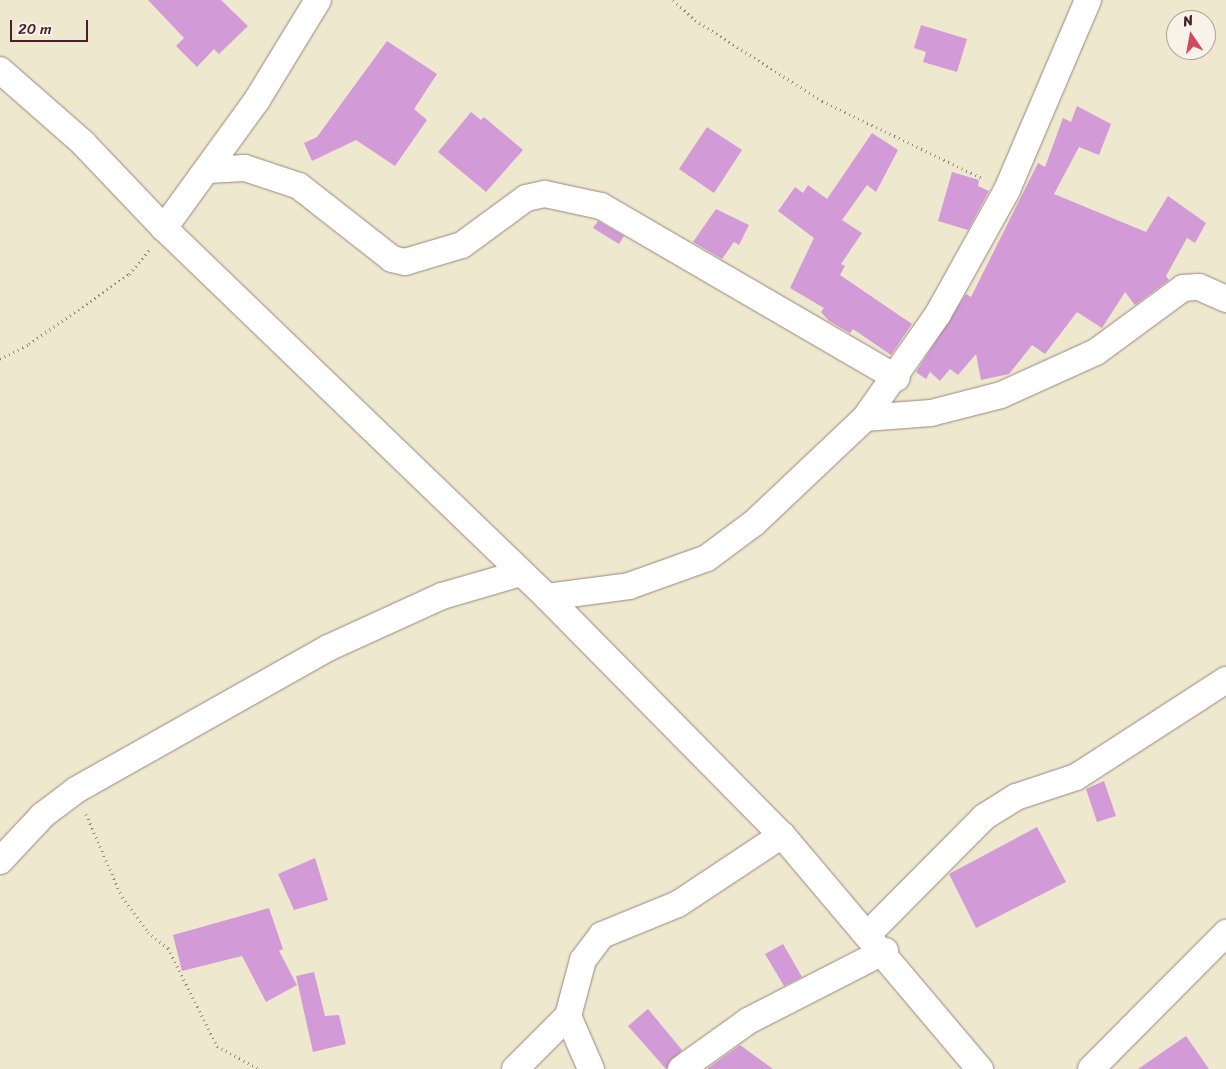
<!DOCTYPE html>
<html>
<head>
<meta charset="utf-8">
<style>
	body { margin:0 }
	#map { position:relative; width:1226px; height:1069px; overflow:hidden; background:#eee8cf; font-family:Sriracha,sans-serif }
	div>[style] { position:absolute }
	.building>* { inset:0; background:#d29ad7 }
	.path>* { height:3px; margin-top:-1.5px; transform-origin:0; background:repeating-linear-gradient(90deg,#9c847d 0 1px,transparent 0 5px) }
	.roads { filter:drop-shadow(0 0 1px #9c847d) drop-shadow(0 0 1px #9c847d) }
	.minor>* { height:26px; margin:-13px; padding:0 13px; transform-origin:13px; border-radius:13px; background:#fff }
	span { translate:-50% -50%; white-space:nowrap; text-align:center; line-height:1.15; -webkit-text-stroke:4.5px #f7f3e8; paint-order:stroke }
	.north { position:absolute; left:1166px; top:10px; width:50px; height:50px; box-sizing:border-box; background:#f7f3e8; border:1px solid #b29e9c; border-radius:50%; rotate:348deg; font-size:14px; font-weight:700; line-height:20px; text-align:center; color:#4a1f2b }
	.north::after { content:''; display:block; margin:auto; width:18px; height:22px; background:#d1495b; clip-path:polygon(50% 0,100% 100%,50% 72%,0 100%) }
	.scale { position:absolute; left:10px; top:20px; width:78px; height:22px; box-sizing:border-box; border:2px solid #4a1f2b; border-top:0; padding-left:6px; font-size:15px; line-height:18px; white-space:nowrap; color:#4a1f2b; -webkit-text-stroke:4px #f7f3e8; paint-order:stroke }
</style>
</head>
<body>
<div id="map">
	<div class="building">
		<div style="clip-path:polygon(148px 0,221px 0,248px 26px,219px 54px,214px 49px,197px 67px,176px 46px,184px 38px)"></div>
		<div style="clip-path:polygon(921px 25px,967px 39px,957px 72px,923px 62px,926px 52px,914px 48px)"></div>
		<div style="clip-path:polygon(387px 41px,437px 74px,414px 109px,427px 120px,395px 166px,356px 140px,312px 161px,304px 143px,317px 137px)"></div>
		<div style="clip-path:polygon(1077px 106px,1111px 124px,1099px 155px,1079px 147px,1054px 194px,1146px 232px,1168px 196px,1206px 223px,1195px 243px,1187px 238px,1166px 276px,1169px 280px,1135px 305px,1125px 292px,1102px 328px,1077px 312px,1045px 354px,1032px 345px,1009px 374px,981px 380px,976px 354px,958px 375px,950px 369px,940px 381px,930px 372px,926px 379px,916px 372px,966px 294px,971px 297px,1038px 163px,1045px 167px,1063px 118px,1071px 122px)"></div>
		<div style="clip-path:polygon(471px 112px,481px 120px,484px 117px,523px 150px,486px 192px,438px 152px)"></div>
		<div style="clip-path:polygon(707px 127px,742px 150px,714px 193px,679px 169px)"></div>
		<div style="clip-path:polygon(872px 133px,898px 150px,876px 192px,867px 185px,842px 220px,862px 233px,841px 264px,845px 266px,840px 275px,912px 324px,891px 355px,853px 329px,850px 333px,829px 321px,821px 312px,824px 308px,790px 288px,814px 238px,778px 211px,795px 187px,803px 193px,808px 185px,827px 199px)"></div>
		<div style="clip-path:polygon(952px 172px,979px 180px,978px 186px,989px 191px,968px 230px,938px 221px)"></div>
		<div style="clip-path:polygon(716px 209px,749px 225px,739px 245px,734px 242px,722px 259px,693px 242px)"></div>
		<div style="clip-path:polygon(598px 221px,624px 236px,619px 244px,593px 228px)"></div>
		<div style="clip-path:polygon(1104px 781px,1116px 816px,1097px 822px,1086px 789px)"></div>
		<div style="clip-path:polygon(1037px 827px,1066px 882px,976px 928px,949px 874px)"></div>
		<div style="clip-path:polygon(315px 858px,328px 900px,294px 910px,278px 874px)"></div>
		<div style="clip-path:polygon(269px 908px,283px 949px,279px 951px,297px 985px,266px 1002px,242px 956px,182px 971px,173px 935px)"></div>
		<div style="clip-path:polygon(783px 944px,802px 977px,784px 986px,765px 954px)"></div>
		<div style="clip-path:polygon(314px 972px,325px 1016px,339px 1015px,346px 1044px,313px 1052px,296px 976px)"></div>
		<div style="clip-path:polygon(648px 1009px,682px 1050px,666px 1069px,628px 1026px)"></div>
		<div style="clip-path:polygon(1186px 1036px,1209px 1069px,1138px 1069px)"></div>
		<div style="clip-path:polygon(740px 1045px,773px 1069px,707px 1069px)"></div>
	</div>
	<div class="path">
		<div style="left:673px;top:0;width:30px;rotate:42deg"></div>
		<div style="left:695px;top:20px;width:151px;rotate:32.5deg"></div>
		<div style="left:822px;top:101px;width:180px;rotate:25.7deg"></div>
		<div style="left:0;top:359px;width:33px;rotate:-27deg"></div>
		<div style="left:29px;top:344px;width:122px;rotate:-35deg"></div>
		<div style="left:129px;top:274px;width:31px;rotate:-50deg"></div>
		<div style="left:86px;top:814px;width:90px;rotate:66.6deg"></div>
		<div style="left:122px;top:897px;width:44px;rotate:53.4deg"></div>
		<div style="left:148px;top:932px;width:26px;rotate:39deg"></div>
		<div style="left:168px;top:948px;width:110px;rotate:63.4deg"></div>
		<div style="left:217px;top:1046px;width:48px;rotate:28.7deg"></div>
	</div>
	<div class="roads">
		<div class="minor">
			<div style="left:0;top:70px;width:111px;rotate:41.3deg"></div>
			<div style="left:83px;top:143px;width:117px;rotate:46.4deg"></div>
			<div style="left:164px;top:228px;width:532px;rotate:43.93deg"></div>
			<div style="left:547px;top:597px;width:334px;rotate:45.4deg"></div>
			<div style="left:782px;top:835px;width:307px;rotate:49.8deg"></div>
			<div style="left:207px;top:170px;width:38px;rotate:-3deg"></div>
			<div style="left:245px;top:168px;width:57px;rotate:18.4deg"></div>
			<div style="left:299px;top:186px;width:118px;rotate:38.1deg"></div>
			<div style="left:392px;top:259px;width:13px;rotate:13deg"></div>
			<div style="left:405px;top:262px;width:59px;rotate:-16.6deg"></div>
			<div style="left:462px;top:245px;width:79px;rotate:-36.3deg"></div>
			<div style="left:526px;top:198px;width:19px;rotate:-12deg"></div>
			<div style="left:545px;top:194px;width:57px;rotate:12.1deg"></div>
			<div style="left:601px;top:206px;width:342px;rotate:30.2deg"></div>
			<div style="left:164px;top:228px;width:158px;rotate:-54deg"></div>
			<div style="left:257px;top:100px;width:117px;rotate:-58.6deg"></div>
			<div style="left:865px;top:418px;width:66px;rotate:-4.3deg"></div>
			<div style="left:931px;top:413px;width:72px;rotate:-14.4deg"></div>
			<div style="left:1001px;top:395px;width:104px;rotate:-24.4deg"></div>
			<div style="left:1096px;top:352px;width:108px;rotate:-36.3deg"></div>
			<div style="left:1183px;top:288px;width:16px;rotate:-4deg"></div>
			<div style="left:1199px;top:287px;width:30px;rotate:24deg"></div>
			<div style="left:547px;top:597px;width:83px;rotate:-7.6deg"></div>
			<div style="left:629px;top:586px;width:83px;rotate:-19.7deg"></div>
			<div style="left:707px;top:558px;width:59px;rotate:-36.7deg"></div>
			<div style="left:754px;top:523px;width:153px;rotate:-43.4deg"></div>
			<div style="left:865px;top:418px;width:127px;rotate:-54.9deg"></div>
			<div style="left:938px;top:314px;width:142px;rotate:-60.9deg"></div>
			<div style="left:1007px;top:190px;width:207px;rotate:-66.9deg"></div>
			<div style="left:0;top:861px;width:63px;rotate:-46.9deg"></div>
			<div style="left:43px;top:815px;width:41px;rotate:-37.1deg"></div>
			<div style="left:76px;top:790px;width:289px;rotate:-29.4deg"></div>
			<div style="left:328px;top:648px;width:125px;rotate:-24.5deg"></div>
			<div style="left:442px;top:596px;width:82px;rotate:-16.2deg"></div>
			<div style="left:869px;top:933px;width:163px;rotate:-45.2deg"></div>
			<div style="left:984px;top:817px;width:38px;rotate:-32deg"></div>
			<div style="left:1016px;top:797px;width:63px;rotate:-18.4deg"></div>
			<div style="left:1076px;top:777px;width:179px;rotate:-32.9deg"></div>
			<div style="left:568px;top:1016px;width:58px;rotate:66.5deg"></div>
			<div style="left:515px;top:1069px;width:75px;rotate:-45deg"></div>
			<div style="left:568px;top:1016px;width:58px;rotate:-75deg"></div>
			<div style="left:583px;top:960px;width:31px;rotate:-53deg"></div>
			<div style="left:602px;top:935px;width:82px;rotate:-22.2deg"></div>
			<div style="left:678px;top:904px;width:125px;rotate:-33.6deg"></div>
			<div style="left:681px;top:1069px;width:82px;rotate:-35.6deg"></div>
			<div style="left:748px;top:1021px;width:154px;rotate:-27.1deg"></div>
			<div style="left:1091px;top:1069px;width:192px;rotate:-45.2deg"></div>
		</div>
	</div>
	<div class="north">N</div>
	<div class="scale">20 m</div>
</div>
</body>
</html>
